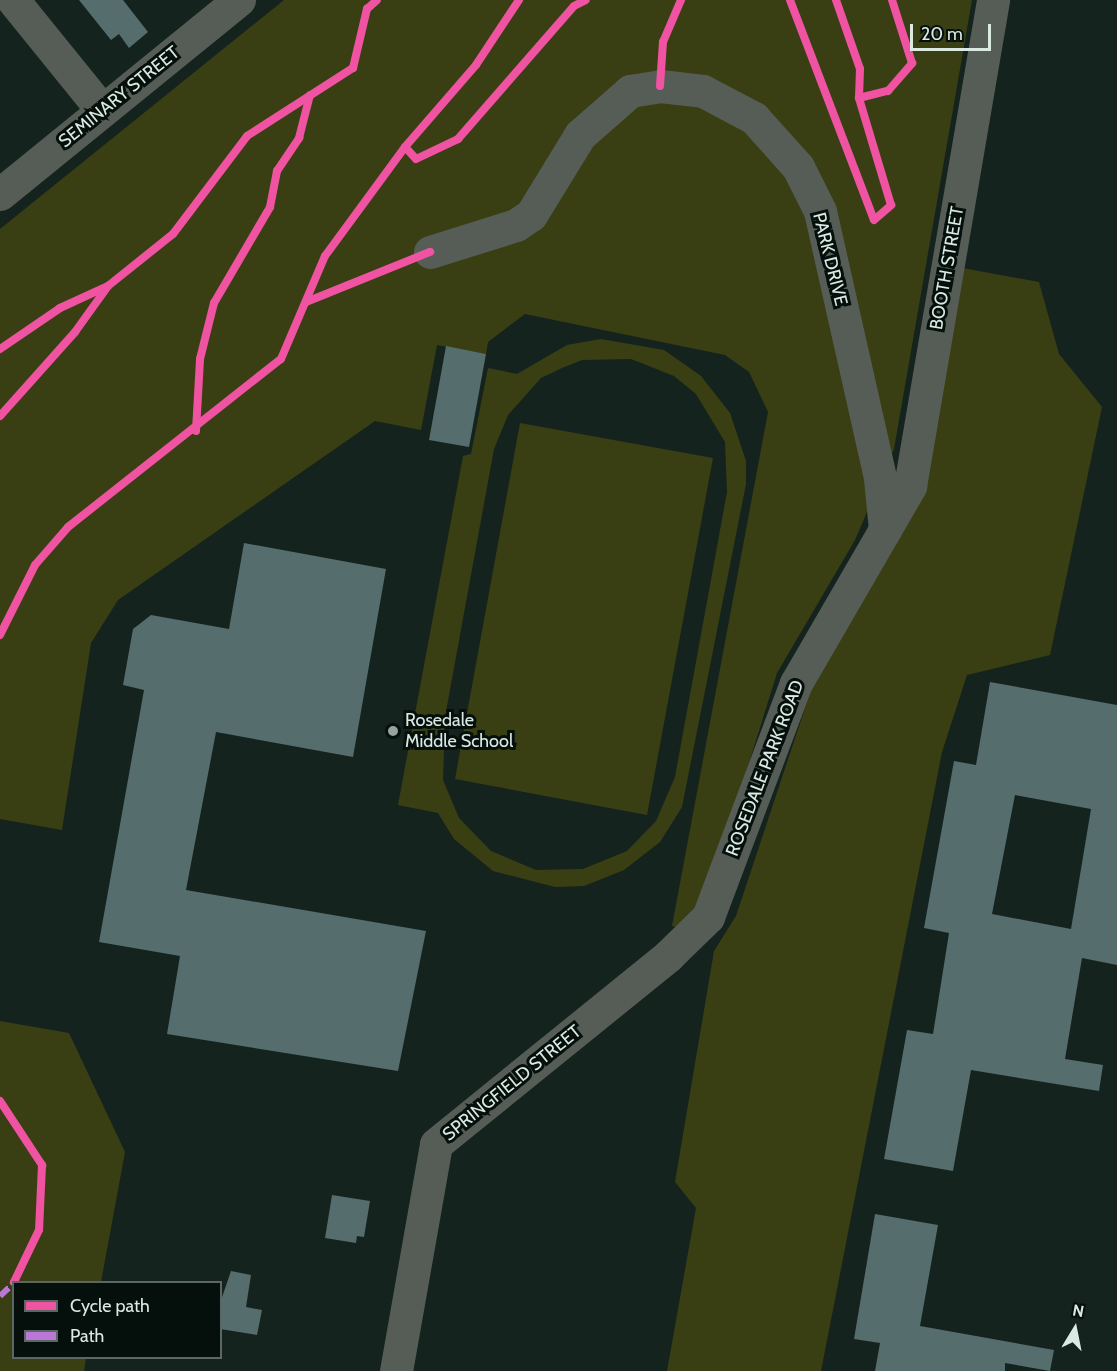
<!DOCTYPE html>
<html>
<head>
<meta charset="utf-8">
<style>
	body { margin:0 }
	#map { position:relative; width:1117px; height:1371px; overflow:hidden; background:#15231f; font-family:Cabin,sans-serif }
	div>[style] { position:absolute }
	.green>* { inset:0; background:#393f13 }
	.building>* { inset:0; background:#556d6c }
	.minor>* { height:33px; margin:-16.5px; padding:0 16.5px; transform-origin:16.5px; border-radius:16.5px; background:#565d56 }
	.quiet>* { height:6px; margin-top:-3px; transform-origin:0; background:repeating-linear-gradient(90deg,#ba77d6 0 12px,transparent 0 18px) }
	.cycleway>* { height:8px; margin:-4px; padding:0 4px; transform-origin:4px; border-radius:4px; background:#f153a3 }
	.dots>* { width:16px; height:16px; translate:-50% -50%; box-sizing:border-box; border:3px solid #050f0c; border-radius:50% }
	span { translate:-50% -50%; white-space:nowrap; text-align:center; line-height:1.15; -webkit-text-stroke:6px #050f0c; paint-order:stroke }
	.street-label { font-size:18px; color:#daeae3 }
	.poi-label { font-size:18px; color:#daeae3 }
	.left { translate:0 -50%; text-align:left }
	.legend { position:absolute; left:12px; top:1281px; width:210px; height:78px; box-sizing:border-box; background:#050f0c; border:2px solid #5a6762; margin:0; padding:8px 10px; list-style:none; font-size:18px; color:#daeae3 }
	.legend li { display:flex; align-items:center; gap:12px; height:30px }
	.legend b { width:30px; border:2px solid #5a6762 }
	.north { position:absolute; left:1045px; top:1299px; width:60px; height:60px; -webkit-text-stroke:4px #050f0c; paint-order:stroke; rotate:10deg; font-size:16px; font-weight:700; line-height:24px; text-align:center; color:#daeae3 }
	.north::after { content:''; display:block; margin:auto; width:21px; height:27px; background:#daeae3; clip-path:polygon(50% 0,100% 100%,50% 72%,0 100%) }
	.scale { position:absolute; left:910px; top:24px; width:81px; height:27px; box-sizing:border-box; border:3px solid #daeae3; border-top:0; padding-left:8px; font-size:18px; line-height:21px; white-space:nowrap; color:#daeae3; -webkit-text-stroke:4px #050f0c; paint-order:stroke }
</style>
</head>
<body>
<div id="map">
	<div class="green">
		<div style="clip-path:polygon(284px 0,972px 0,894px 449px,855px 540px,777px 673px,714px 875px,684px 929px,672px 926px,768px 412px,749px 372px,725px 355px,525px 314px,488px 342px,486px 354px,437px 345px,421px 430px,375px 421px,118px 600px,91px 643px,62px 830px,0 819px,0 229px)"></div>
		<div style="clip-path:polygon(957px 267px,1039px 282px,1059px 354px,1102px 407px,1050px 655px,967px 675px,942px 752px,821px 1371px,667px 1371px,696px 1208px,675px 1182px,714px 951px,736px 916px,817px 672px,901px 528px)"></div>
		<div style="clip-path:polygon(evenodd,601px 339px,664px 350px,701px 376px,730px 413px,746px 461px,746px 484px,682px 807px,660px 842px,624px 870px,584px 886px,555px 887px,493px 871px,454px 839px,438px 813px,398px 805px,463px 456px,471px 454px,488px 368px,517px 374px,567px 345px,601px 339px,631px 359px,674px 376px,696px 394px,725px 442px,727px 492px,675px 777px,656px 821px,627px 851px,583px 869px,536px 870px,491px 851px,459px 818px,443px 780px,445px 717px,494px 449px,508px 415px,541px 378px,562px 368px,582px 360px,631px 359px)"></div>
		<div style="clip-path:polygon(520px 423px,713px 458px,647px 815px,455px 779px)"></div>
		<div style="clip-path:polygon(0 1021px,69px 1033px,125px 1152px,101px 1282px,14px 1282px,14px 1358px,86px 1358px,84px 1371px,0 1371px)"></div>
	</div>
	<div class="building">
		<div style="clip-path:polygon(79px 0,123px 0,148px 32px,129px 48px,119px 34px,111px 40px)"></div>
		<div style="clip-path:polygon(446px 346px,486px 354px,469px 447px,429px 440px)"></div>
		<div style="clip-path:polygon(244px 543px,386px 569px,353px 757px,216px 732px,186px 890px,426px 931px,398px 1071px,167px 1034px,180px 956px,99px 942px,144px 690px,123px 685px,133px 629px,151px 615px,229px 629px)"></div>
		<div style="clip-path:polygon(evenodd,990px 682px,1117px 705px,1117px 965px,1082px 958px,1065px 1059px,1103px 1065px,1099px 1091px,971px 1070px,953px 1171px,884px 1159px,907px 1030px,933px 1034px,949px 933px,924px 928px,954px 761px,976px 765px,990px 682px,1015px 795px,1091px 809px,1071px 929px,992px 914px,1015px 795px)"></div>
		<div style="clip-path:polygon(332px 1195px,370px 1201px,364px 1237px,357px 1236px,356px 1243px,325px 1238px)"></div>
		<div style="clip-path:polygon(875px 1214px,938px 1225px,920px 1326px,1054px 1350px,1050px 1371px,1005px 1363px,1005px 1371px,875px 1371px,880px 1343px,854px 1339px)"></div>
		<div style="clip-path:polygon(231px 1271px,251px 1275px,246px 1307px,262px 1310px,257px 1335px,220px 1329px,220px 1303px)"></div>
	</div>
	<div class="minor">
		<div style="left:13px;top:0;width:141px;rotate:51deg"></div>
		<div style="left:0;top:194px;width:308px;rotate:-39.1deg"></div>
		<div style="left:430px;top:252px;width:90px;rotate:-17.4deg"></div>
		<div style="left:516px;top:225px;width:18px;rotate:-34deg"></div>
		<div style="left:531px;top:215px;width:94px;rotate:-58.5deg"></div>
		<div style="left:580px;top:135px;width:67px;rotate:-41.3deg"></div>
		<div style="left:630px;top:91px;width:30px;rotate:-9deg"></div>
		<div style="left:660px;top:86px;width:43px;rotate:6.6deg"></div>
		<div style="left:703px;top:91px;width:58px;rotate:27.9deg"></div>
		<div style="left:754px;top:118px;width:66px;rotate:48.1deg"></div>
		<div style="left:798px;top:167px;width:49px;rotate:63.4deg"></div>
		<div style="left:820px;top:211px;width:274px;rotate:77.3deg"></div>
		<div style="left:880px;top:478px;width:52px;rotate:84.5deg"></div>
		<div style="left:396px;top:1371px;width:230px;rotate:-80deg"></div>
		<div style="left:436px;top:1144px;width:299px;rotate:-39deg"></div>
		<div style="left:668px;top:956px;width:56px;rotate:-44.3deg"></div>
		<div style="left:708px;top:917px;width:250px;rotate:-69.4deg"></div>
		<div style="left:796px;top:683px;width:228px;rotate:-59.9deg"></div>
		<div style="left:910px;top:486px;width:493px;rotate:-80.3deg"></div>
	</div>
	<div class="quiet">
		<div style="left:0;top:1296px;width:19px;rotate:-43deg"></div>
	</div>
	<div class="cycleway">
		<div style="left:519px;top:0;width:78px;rotate:123.5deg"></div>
		<div style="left:476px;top:65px;width:108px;rotate:130.9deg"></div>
		<div style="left:405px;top:147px;width:16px;rotate:47deg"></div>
		<div style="left:416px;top:159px;width:47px;rotate:-25.5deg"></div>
		<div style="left:458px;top:139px;width:176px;rotate:-48.9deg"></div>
		<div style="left:574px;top:6px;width:13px;rotate:-27deg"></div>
		<div style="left:790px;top:0;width:235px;rotate:69.1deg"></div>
		<div style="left:874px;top:220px;width:23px;rotate:-41deg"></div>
		<div style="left:891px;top:205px;width:112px;rotate:-106.7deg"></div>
		<div style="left:859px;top:98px;width:30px;rotate:-14deg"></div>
		<div style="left:888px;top:91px;width:37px;rotate:-49deg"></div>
		<div style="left:912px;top:63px;width:66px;rotate:-107.6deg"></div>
		<div style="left:836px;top:0;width:73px;rotate:70.8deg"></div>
		<div style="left:860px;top:69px;width:29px;rotate:92deg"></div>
		<div style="left:660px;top:86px;width:44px;rotate:-86.1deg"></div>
		<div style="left:663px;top:42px;width:46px;rotate:-66.8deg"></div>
		<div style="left:306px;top:302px;width:134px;rotate:-22deg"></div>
		<div style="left:0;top:349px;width:73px;rotate:-34.3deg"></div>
		<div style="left:60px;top:308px;width:53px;rotate:-24.6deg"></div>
		<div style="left:0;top:416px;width:113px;rotate:-48.2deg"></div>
		<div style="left:75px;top:332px;width:57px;rotate:-54.3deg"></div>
		<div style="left:108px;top:286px;width:83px;rotate:-38.7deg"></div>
		<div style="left:173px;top:234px;width:123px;rotate:-52.9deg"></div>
		<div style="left:247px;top:136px;width:126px;rotate:-32.7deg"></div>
		<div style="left:353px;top:68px;width:61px;rotate:-76.7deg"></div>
		<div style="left:367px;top:9px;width:13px;rotate:-42deg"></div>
		<div style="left:196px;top:431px;width:72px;rotate:-86.8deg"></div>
		<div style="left:200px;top:359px;width:58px;rotate:-76deg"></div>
		<div style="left:214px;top:303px;width:111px;rotate:-59.7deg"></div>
		<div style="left:270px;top:207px;width:37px;rotate:-79deg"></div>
		<div style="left:277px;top:171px;width:40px;rotate:-56deg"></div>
		<div style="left:299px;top:138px;width:44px;rotate:-75.7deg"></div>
		<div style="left:0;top:635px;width:78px;rotate:-63.4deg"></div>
		<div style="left:35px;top:565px;width:50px;rotate:-49deg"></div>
		<div style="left:68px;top:527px;width:271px;rotate:-38.3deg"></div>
		<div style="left:281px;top:359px;width:112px;rotate:-66.9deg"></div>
		<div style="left:325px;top:256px;width:135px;rotate:-53.7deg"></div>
		<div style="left:0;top:1101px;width:77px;rotate:56.7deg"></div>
		<div style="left:42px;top:1165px;width:65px;rotate:92.6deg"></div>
		<div style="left:39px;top:1230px;width:58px;rotate:115.7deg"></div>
	</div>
	<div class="dots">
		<div style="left:393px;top:731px;background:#95a49e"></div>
	</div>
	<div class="street-label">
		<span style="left:119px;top:97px;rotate:-39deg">SEMINARY STREET</span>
		<span style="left:830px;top:259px;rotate:76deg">PARK DRIVE</span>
		<span style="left:947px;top:268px;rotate:-80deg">BOOTH STREET</span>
		<span style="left:765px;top:768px;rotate:-69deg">ROSEDALE PARK ROAD</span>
		<span style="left:512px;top:1083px;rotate:-39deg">SPRINGFIELD STREET</span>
	</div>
	<div class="poi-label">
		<span class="left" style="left:405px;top:731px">Rosedale<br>Middle School</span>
	</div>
	<ul class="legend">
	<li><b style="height:8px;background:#f153a3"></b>Cycle path</li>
	<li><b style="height:8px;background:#ba77d6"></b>Path</li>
	</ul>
	<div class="north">N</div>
	<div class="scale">20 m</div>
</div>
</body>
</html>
